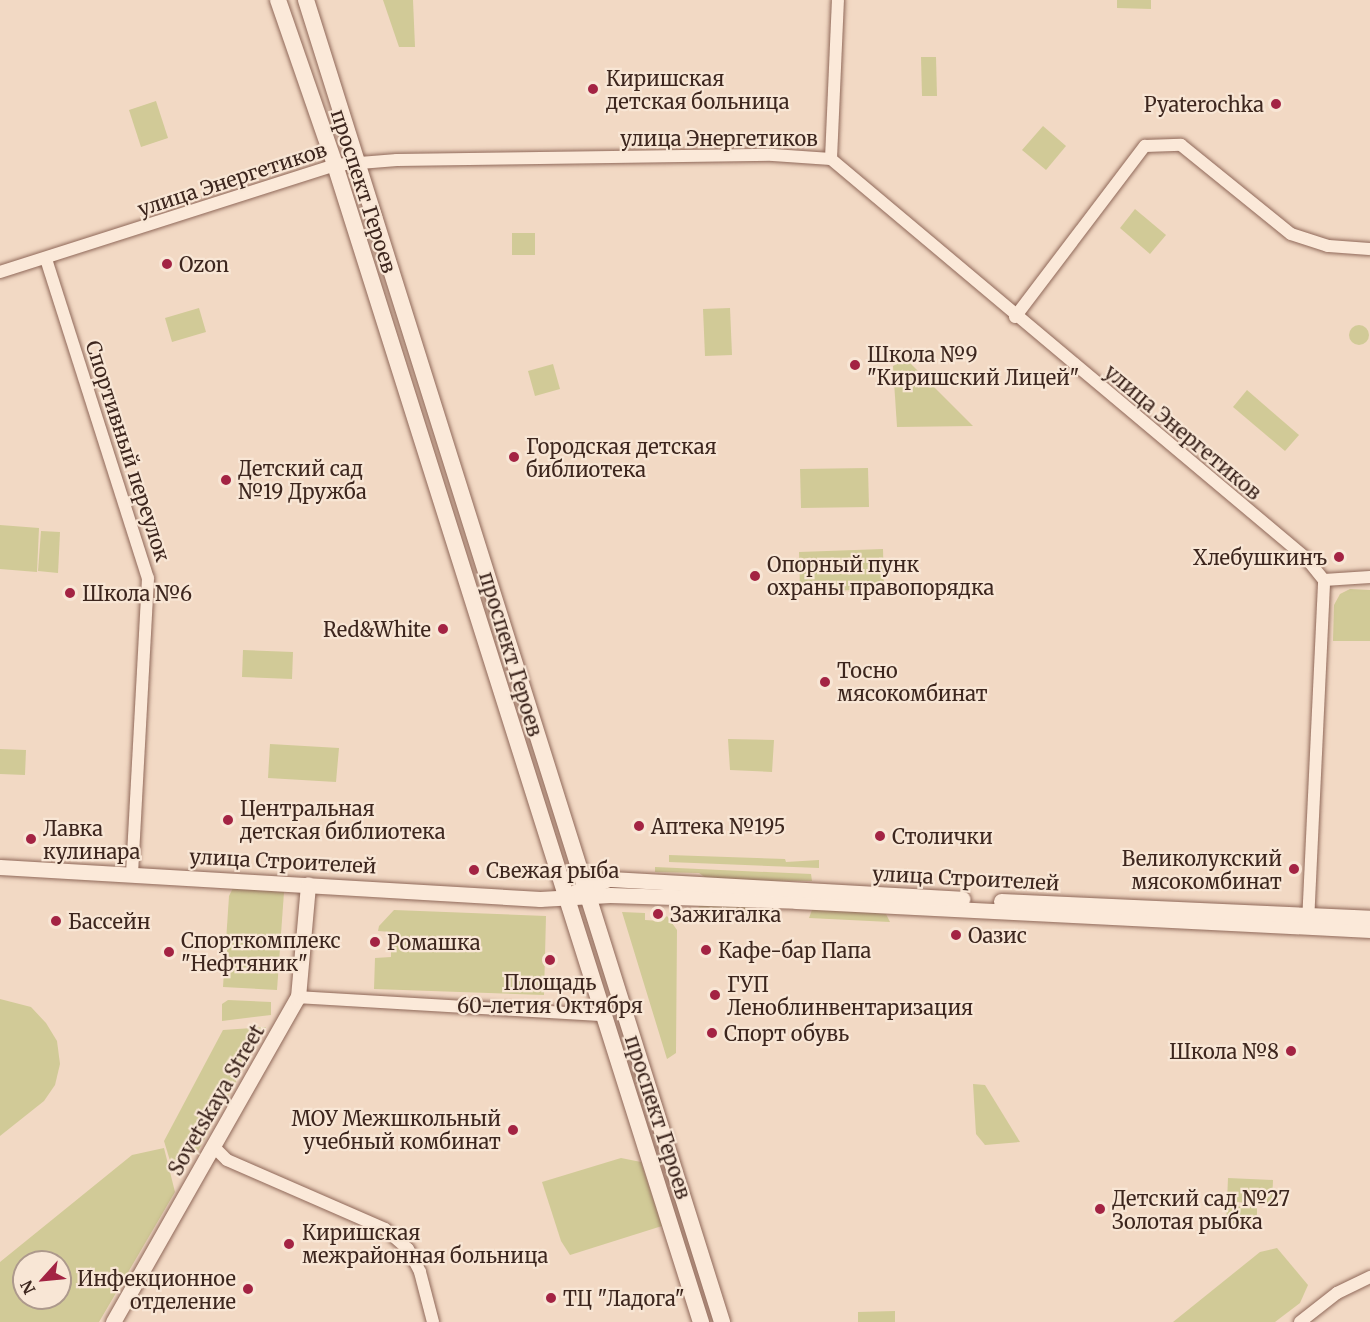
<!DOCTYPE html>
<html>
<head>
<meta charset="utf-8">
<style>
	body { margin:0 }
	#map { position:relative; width:1370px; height:1322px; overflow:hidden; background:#f2d9c4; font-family:Merriweather,serif }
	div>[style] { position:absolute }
	.green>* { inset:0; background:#d1ca97 }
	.round { border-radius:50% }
	.roads { filter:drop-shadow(0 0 2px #8f6859) drop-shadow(0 0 2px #8f6859) }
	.minor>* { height:12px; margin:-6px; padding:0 6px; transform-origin:6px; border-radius:6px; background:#fbe9d9 }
	.tertiary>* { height:15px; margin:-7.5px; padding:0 7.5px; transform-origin:7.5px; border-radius:7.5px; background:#fbe9d9 }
	.secondary>* { height:16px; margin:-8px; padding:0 8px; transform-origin:8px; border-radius:8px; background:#fbe9d9 }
	.dots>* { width:16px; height:16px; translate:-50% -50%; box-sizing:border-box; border:3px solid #f8e6d5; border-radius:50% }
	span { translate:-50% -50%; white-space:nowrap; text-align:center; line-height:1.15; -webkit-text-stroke:4.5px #f8e6d5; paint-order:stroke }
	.poi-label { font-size:20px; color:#3d261e }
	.left { translate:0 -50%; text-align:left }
	.right { translate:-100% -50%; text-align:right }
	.street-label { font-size:20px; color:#3d261e }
	.north { position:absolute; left:12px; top:1250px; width:60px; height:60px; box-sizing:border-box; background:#f8e6d5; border:2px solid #ad998c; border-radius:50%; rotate:243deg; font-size:16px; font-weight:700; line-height:24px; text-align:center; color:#3d261e }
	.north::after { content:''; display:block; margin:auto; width:21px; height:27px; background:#a32343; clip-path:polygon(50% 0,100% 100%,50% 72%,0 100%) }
</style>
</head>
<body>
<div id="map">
	<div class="green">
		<div style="clip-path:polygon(383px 0,413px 0,415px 47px,399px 47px)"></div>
		<div style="clip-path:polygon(1117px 0,1151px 0,1151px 9px,1117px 8px)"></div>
		<div style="clip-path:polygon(921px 57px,936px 57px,937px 96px,922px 96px)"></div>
		<div style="clip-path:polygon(156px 101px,168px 138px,141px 147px,129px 110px)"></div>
		<div style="clip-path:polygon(1043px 126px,1066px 146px,1046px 170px,1022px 150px)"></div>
		<div style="clip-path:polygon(1135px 209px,1166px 235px,1150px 254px,1120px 228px)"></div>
		<div style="clip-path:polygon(512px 233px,535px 233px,535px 255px,512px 255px)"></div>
		<div style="clip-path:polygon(199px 308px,206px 332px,172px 342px,165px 318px)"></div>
		<div style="clip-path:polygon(730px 308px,732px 355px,705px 356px,703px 309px)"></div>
		<div class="round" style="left:1349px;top:325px;width:20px;height:20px"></div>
		<div style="clip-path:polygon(906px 359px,973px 426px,897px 427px,893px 366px)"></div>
		<div style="clip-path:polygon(553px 364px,560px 389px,535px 396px,528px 371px)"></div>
		<div style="clip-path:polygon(1247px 390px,1299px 435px,1285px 451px,1233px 407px)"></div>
		<div style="clip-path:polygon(868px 468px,869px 507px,801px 508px,800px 469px)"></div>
		<div style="clip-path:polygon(0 525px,39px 528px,37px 572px,0 569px)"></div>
		<div style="clip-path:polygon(41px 531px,60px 532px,58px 573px,38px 571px)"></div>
		<div style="clip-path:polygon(883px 549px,884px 589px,800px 592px,799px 552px)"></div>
		<div style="clip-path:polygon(1350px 589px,1370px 590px,1370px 641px,1333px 641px,1334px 605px,1340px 594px)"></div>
		<div style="clip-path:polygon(243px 650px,293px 652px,292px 679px,242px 677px)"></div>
		<div style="clip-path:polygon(728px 739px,774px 740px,772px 772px,730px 770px)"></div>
		<div style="clip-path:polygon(270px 744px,339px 748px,336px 782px,268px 778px)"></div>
		<div style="clip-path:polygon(0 749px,26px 750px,25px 775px,0 774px)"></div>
		<div style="clip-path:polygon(669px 855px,785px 859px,786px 862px,819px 860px,819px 868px,669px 862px)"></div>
		<div style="clip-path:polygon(655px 867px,811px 874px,812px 881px,709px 880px,699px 873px,655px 872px)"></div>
		<div style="clip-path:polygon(233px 888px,284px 892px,277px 990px,223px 987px,229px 896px)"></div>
		<div style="clip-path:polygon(704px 904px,747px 904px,752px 916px,704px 913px,698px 907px)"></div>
		<div style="clip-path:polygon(813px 907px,886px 914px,890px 922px,809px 918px)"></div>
		<div style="clip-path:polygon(394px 910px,546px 916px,544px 995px,374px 989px,375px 958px,391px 957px,391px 932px,378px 931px,379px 926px)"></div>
		<div style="clip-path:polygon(622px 912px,645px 913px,645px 920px,661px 921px,667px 916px,677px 930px,676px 1053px,667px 1059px)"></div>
		<div style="clip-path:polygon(0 999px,31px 1007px,46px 1023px,57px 1041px,60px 1064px,55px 1085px,44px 1101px,0 1136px)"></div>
		<div style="clip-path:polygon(228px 1000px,271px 1002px,271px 1015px,222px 1021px,222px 1004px)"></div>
		<div style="clip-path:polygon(266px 1027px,198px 1151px,171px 1164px,164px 1141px,223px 1030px)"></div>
		<div style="clip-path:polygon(973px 1084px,985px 1085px,1020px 1142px,985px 1145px,976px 1134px)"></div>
		<div style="clip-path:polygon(evenodd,164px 1148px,175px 1192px,99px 1322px,0 1322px,0 1262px,132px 1155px,164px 1148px,24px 1262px,60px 1262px,60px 1298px,24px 1298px,24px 1262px)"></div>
		<div style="clip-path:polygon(621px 1158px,641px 1162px,662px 1226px,570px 1255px,561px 1241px,542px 1182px)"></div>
		<div style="clip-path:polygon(1228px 1178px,1273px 1180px,1272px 1203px,1227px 1202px)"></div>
		<div style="clip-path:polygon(1227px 1206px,1257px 1207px,1257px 1224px,1226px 1223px)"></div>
		<div style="clip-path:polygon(1277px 1248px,1308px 1285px,1300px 1303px,1275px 1322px,1173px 1322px,1260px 1252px)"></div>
		<div style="clip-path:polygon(895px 1311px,895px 1322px,858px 1322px,858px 1312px)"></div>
	</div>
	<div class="roads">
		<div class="minor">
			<div style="left:831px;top:159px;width:159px;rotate:-87.5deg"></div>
			<div style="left:46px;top:259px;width:335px;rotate:72.3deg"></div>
			<div style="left:148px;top:578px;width:296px;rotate:93.1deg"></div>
			<div style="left:0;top:272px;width:352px;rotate:-17.7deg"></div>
			<div style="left:335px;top:165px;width:62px;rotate:-4.6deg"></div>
			<div style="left:397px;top:160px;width:376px;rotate:-0.8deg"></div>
			<div style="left:773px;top:155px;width:58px;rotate:3.9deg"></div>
			<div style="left:831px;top:159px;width:620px;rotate:40.03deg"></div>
			<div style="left:1306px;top:558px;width:28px;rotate:51deg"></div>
			<div style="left:1324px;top:580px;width:46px;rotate:-3.7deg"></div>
			<div style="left:1015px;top:317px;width:215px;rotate:-52.8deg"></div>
			<div style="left:1145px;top:146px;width:36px;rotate:-2deg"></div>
			<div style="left:1181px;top:145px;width:141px;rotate:39deg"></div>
			<div style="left:1291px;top:234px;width:39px;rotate:18deg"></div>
			<div style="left:1328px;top:246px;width:42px;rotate:4.1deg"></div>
			<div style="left:1308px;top:923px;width:343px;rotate:-87.3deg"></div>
			<div style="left:298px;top:997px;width:305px;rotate:3.4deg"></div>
			<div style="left:214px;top:1147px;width:18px;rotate:45deg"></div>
			<div style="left:227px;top:1160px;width:172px;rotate:23.6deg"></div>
			<div style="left:385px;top:1229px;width:30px;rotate:41deg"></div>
			<div style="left:408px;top:1249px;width:26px;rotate:62deg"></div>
			<div style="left:420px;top:1272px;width:52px;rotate:75.4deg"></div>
			<div style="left:1300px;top:1322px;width:47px;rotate:-38.1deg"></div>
			<div style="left:1337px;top:1293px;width:37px;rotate:-26deg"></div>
		</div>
		<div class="tertiary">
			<div style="left:0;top:867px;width:541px;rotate:3.39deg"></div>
			<div style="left:540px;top:899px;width:70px;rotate:-3.3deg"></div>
			<div style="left:610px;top:895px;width:186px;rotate:1.8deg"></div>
			<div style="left:796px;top:901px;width:575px;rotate:2.89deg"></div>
			<div style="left:575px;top:892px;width:36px;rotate:-21deg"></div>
			<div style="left:609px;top:879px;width:354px;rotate:3.2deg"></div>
			<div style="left:1001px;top:901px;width:369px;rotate:2.6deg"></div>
			<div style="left:113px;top:1322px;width:374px;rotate:-60.4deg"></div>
			<div style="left:298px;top:997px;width:113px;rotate:-84.9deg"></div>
		</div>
		<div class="secondary">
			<div style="left:278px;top:0;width:175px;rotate:70.9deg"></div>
			<div style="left:335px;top:165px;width:1214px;rotate:72.45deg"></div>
			<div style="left:306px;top:0;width:1386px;rotate:72.53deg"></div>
		</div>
	</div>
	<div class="dots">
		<div style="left:593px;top:89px;background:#a32343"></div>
		<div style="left:1276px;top:104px;background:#a32343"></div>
		<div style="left:167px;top:264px;background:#a32343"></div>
		<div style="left:855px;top:365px;background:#a32343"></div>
		<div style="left:514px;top:457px;background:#a32343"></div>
		<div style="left:226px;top:480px;background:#a32343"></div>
		<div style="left:1339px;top:557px;background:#a32343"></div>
		<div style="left:755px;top:576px;background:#a32343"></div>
		<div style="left:70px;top:593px;background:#a32343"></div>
		<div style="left:443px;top:629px;background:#a32343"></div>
		<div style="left:825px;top:682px;background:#a32343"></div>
		<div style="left:228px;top:820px;background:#a32343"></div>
		<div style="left:639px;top:826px;background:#a32343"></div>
		<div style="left:880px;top:836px;background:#a32343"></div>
		<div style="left:31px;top:839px;background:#a32343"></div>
		<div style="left:1294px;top:869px;background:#a32343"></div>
		<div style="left:474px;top:870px;background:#a32343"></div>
		<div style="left:658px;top:914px;background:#a32343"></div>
		<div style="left:56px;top:921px;background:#a32343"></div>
		<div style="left:956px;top:935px;background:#a32343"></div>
		<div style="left:375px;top:942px;background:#a32343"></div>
		<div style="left:706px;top:950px;background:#a32343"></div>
		<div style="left:169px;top:952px;background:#a32343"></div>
		<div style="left:550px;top:960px;background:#a32343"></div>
		<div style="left:715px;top:995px;background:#a32343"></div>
		<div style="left:712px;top:1033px;background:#a32343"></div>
		<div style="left:1291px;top:1051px;background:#a32343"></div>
		<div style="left:513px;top:1130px;background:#a32343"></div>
		<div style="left:1100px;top:1209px;background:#a32343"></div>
		<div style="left:289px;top:1244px;background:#a32343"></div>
		<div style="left:248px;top:1289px;background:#a32343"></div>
		<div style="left:551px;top:1298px;background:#a32343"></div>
	</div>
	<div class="poi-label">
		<span class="left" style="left:606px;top:90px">Киришская<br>детская больница</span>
		<span class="right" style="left:1264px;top:104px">Pyaterochka</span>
		<span class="left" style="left:179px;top:264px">Ozon</span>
		<span class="left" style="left:867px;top:366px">Школа №9<br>"Киришский Лицей"</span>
		<span class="left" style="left:526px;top:458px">Городская детская<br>библиотека</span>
		<span class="left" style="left:238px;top:480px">Детский сад<br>№19 Дружба</span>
		<span class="right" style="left:1327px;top:557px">Хлебушкинъ</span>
		<span class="left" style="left:767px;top:576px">Опорный пунк<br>охраны правопорядка</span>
		<span class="left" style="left:82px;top:593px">Школа №6</span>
		<span class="right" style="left:431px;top:629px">Red&amp;White</span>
		<span class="left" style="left:837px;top:682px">Тосно<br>мясокомбинат</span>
		<span class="left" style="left:240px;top:820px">Центральная<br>детская библиотека</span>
		<span class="left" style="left:651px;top:826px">Аптека №195</span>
		<span class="left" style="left:43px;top:840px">Лавка<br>кулинара</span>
		<span class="left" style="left:892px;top:836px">Столички</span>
		<span class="right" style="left:1282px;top:870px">Великолукский<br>мясокомбинат</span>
		<span class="left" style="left:486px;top:870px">Свежая рыба</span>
		<span class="left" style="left:670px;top:914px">Зажигалка</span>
		<span class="left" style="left:68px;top:921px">Бассейн</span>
		<span class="left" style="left:968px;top:935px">Оазис</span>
		<span class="left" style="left:181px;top:952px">Спорткомплекс<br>"Нефтяник"</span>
		<span class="left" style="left:387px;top:942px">Ромашка</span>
		<span class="left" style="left:718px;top:950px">Кафе-бар Папа</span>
		<span style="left:550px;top:994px">Площадь<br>60-летия Октября</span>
		<span class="left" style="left:727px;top:996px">ГУП<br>Леноблинвентаризация</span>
		<span class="left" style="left:724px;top:1033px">Спорт обувь</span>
		<span class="right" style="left:1279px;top:1051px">Школа №8</span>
		<span class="right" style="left:501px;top:1130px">МОУ Межшкольный<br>учебный комбинат</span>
		<span class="left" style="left:1112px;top:1210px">Детский сад №27<br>Золотая рыбка</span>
		<span class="left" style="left:302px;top:1244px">Киришская<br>межрайонная больница</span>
		<span class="right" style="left:236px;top:1290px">Инфекционное<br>отделение</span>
		<span class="left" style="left:563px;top:1298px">ТЦ "Ладога"</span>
	</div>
	<div class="street-label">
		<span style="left:719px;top:138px">улица Энергетиков</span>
		<span style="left:232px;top:179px;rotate:-18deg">улица Энергетиков</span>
		<span style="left:364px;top:191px;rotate:72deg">проспект Героев</span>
		<span style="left:1183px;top:432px;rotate:40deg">улица Энергетиков</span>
		<span style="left:128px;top:451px;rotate:72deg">Спортивный переулок</span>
		<span style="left:511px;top:654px;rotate:73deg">проспект Героев</span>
		<span style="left:283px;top:861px;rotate:3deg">улица Строителей</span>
		<span style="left:966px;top:878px;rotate:3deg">улица Строителей</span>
		<span style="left:216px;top:1100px;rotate:-60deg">Sovetskaya Street</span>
		<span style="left:658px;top:1117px;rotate:72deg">проспект Героев</span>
	</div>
	<div class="north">N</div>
</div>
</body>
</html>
